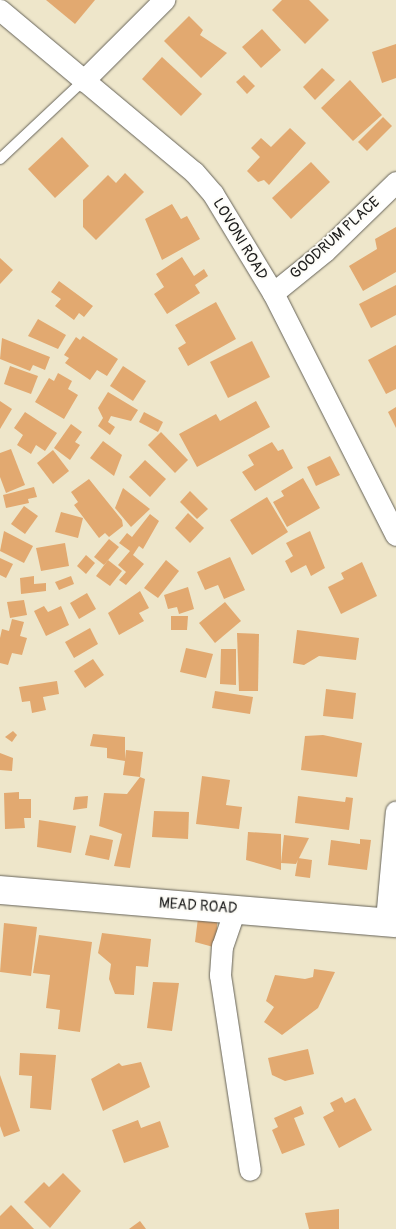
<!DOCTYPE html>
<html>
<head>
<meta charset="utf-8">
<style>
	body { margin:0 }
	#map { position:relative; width:396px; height:1229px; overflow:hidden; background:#eee6ca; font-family:Pangolin,sans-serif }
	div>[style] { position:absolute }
	.building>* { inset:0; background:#e2a970 }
	.roads { filter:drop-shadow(0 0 1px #666359) drop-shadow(0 0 1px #666359) }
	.service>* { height:10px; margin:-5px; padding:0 5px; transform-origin:5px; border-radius:5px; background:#fff }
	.minor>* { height:21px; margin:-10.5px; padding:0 10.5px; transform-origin:10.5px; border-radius:10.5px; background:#fff }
	.primary>* { height:28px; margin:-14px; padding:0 14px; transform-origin:14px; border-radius:14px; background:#fff }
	span { translate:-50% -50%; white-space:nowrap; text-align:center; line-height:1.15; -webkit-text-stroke:4px #fdfcf7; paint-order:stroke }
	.street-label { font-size:15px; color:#1c1c1c }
</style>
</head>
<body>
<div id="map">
	<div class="building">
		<div style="clip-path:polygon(46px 0,95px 0,75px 24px)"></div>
		<div style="clip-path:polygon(282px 0,309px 0,329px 20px,305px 44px,272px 10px)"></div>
		<div style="clip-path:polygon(189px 16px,203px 30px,200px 35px,227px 53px,201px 78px,164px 41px)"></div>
		<div style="clip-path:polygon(262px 29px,281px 50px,261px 68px,242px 47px)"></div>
		<div style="clip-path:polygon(396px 44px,396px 78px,382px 83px,372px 52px)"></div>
		<div style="clip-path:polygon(162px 57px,202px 94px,181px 116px,142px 79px)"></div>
		<div style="clip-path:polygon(322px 68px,335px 80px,315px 100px,303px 87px)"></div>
		<div style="clip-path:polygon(244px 75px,255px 86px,247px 94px,236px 82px)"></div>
		<div style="clip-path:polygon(350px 80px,382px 115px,353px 141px,321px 108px)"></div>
		<div style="clip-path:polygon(383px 117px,392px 126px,367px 151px,358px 142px)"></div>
		<div style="clip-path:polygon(290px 128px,306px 143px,269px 185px,264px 180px,258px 182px,247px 171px,260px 157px,251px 148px,261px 138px,271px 147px)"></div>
		<div style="clip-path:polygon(62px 137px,89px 166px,55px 198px,28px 169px)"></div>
		<div style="clip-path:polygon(311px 162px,330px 182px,291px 219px,272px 198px)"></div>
		<div style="clip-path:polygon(125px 173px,144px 192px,96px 240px,83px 227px,83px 200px,108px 175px,116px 183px)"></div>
		<div style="clip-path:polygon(172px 204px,181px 219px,187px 216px,200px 239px,162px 260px,145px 219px)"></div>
		<div style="clip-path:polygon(396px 227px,396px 272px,363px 291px,349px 266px,377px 249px,375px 239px)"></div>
		<div style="clip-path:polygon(182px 257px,194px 276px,204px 269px,208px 276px,195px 285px,200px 293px,167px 314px,154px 294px,164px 287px,156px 274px)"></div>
		<div style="clip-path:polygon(0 258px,13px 270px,0 284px)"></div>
		<div style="clip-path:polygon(59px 281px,93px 306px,84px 317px,79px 313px,74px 320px,55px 306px,61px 299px,51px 292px)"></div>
		<div style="clip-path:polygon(396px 285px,396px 315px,371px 328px,359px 304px)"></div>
		<div style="clip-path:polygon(216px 302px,236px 339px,188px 366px,178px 348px,186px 343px,175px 325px)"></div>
		<div style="clip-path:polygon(38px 319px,66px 335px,58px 349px,28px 336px)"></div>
		<div style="clip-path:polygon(83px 336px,118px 359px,107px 376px,97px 370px,90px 380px,65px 363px,69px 358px,64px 355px,76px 337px,80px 340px)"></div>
		<div style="clip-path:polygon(2px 338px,50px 357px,45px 370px,33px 365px,30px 371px,0 359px)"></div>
		<div style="clip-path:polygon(252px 341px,270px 377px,228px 398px,210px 362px)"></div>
		<div style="clip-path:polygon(396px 345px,396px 389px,386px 394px,368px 360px)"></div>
		<div style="clip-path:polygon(10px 366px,38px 376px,31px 394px,4px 384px)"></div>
		<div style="clip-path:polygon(123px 366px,146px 381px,133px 401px,110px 386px)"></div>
		<div style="clip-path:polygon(58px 373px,72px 381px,68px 389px,78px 395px,64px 419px,35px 402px,49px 378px,54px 381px)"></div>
		<div style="clip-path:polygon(108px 392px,138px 410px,131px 421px,111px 416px,108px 422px,115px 427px,110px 435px,98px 426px,103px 418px,98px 408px)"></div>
		<div style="clip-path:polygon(0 401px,12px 409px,0 429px)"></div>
		<div style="clip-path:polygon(256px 401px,270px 427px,197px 467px,179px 434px,216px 414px,220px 421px)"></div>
		<div style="clip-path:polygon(396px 407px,396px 428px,388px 412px)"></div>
		<div style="clip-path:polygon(25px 412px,57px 433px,45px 451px,36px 445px,31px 454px,17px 445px,23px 435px,14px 428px)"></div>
		<div style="clip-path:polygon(144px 412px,163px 422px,158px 432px,139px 422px)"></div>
		<div style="clip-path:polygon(71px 424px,82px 432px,75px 442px,80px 445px,70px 460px,54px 448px)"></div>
		<div style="clip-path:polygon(161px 432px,188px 460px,175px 473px,148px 445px)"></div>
		<div style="clip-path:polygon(103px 441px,122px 455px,114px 476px,90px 458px)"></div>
		<div style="clip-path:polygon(272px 442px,278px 451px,283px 449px,293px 468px,255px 491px,242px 472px,254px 465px,248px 455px)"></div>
		<div style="clip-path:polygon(11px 449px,25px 485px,6px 493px,0 477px,0 453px)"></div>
		<div style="clip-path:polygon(53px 450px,69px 471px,53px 484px,37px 463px)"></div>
		<div style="clip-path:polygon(330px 456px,340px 475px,316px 486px,307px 467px)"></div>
		<div style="clip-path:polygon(145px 460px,166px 479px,150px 497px,129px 477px)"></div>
		<div style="clip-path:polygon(303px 478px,320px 508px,287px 527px,273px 502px,284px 496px,281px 491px)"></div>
		<div style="clip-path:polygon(89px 479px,122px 520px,123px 526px,109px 537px,105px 533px,99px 538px,74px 505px,78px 502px,71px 492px)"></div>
		<div style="clip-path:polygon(34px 487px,37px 497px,28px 499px,29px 503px,6px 508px,3px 495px)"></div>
		<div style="clip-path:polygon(123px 488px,150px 509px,131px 527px,115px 508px)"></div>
		<div style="clip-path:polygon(190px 491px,208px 509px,197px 519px,180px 502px)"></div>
		<div style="clip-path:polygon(267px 497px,288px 532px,252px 555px,230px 520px)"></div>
		<div style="clip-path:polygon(24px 506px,38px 516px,25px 534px,11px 524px)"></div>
		<div style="clip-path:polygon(61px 512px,83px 518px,78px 538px,55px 532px)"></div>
		<div style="clip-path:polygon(188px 513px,204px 528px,190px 543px,175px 528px)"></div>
		<div style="clip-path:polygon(150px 514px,159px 521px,143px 549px,139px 546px,133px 555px,144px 564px,126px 585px,119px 580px,126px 572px,118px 565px,130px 551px,119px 543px,127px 533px,132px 537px)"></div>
		<div style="clip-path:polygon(4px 531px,33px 546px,24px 563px,0 551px)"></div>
		<div style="clip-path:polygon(310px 531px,325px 568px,311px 576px,306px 565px,291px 573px,285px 561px,293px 556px,286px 543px)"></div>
		<div style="clip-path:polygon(109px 539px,119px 547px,104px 565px,94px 557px)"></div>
		<div style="clip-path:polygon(65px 543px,69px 566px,41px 571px,36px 548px)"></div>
		<div style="clip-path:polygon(86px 555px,95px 563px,86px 574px,77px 566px)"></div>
		<div style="clip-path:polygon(230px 557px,245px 590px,224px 599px,218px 585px,205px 590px,197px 572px)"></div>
		<div style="clip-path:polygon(0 558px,13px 564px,6px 578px,0 575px)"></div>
		<div style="clip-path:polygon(108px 560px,122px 571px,110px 586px,96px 576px)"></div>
		<div style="clip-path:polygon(166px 560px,179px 571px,158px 598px,144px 588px)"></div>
		<div style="clip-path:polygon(362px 562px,377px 596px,341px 614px,328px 587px,344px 579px,341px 573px)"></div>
		<div style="clip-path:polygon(34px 576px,34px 584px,46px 583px,46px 591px,21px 594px,20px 578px)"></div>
		<div style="clip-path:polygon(71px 576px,74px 584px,59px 590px,55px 582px)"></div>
		<div style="clip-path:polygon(188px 587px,194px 609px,179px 614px,177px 607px,168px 609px,164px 595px)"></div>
		<div style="clip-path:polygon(140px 591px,149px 608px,139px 613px,144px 621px,119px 635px,108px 613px)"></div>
		<div style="clip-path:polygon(87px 593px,96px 609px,79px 619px,70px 603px)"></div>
		<div style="clip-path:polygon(24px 600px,27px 615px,10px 618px,7px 602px)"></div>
		<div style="clip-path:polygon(225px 602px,241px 621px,215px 643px,199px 623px)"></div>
		<div style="clip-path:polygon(44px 606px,48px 612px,61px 606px,69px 625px,46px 636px,34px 611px)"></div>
		<div style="clip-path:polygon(171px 616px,188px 616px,187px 630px,171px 630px)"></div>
		<div style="clip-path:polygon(12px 619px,24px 622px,20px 636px,27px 638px,22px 655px,12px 653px,8px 665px,0 663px,0 638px,2px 629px,9px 631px)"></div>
		<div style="clip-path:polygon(90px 628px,98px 644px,74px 658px,65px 642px)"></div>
		<div style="clip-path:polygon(297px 630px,359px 638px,356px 660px,319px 656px,304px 665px,293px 663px)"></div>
		<div style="clip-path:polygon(237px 633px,259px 634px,258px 691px,239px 691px)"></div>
		<div style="clip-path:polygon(186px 648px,213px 654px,206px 678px,180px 672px)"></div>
		<div style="clip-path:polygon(221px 649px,236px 649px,236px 685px,220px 684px)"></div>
		<div style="clip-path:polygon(93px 659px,104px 675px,85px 688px,74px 671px)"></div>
		<div style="clip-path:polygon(57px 681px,59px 694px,43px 697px,46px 710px,32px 713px,30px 701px,22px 702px,19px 687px)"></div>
		<div style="clip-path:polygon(326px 689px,356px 693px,353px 719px,323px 716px)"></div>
		<div style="clip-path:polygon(215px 691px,253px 697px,250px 714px,212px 708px)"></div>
		<div style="clip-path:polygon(13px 731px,17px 735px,12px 742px,5px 737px)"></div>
		<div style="clip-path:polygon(93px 734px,125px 737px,125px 759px,126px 750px,143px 752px,140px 777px,123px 775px,125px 761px,107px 758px,107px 748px,90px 746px)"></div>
		<div style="clip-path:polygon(323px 735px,362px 743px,357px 777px,301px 770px,305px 736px)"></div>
		<div style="clip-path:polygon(0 753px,13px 758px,12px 771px,0 770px)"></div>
		<div style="clip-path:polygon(202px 776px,230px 780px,226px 805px,242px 807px,239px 829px,196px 824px)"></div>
		<div style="clip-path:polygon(140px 777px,145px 779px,130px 868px,114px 866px,122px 834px,99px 826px,104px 793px,127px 794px)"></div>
		<div style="clip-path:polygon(19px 792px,19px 799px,31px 799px,31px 818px,24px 818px,25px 828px,5px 829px,4px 793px)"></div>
		<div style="clip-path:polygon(88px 796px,87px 808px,73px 810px,75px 797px)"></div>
		<div style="clip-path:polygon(298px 796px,345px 802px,346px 797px,353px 798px,349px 830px,295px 823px)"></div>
		<div style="clip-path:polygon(154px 811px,189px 812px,188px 839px,152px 837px)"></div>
		<div style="clip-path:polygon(39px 820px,76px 826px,71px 853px,37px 847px)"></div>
		<div style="clip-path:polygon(248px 832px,281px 834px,281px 870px,246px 860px)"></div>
		<div style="clip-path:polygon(90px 835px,113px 840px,109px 860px,85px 855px)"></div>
		<div style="clip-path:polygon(284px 835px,309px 838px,296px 864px,281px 863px)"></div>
		<div style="clip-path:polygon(360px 839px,371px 840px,367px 870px,328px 865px,331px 840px,360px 844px)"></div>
		<div style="clip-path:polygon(298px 858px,312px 860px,310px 878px,295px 876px)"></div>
		<div style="clip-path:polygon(198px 918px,217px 922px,217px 948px,195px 942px)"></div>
		<div style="clip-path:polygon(4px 923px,37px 927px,31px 976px,0 972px)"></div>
		<div style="clip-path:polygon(102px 933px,151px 939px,148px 967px,136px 966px,134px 995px,115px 994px,109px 979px,111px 964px,98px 953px)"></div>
		<div style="clip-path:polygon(39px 935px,92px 942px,80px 1032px,58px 1029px,60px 1010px,46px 1008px,50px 975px,33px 973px)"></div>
		<div style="clip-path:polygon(314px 969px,335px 972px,318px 1008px,282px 1035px,264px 1022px,274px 1007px,266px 1001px,275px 975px,305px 979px,313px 977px)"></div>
		<div style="clip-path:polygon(153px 982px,179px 983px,172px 1031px,147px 1028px)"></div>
		<div style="clip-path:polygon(308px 1049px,314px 1074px,285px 1081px,272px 1075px,268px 1058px)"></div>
		<div style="clip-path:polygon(20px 1053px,56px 1055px,51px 1110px,30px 1108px,32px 1076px,19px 1075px)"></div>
		<div style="clip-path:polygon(141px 1062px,150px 1087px,103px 1111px,91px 1079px,119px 1063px,122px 1066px)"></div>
		<div style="clip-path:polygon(0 1075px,20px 1131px,4px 1137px,0 1126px)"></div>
		<div style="clip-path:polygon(342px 1097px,345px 1103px,355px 1098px,372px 1130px,339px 1148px,323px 1117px,334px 1111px,330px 1103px)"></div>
		<div style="clip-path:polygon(301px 1106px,304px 1114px,294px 1118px,305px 1145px,282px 1154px,272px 1130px,278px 1127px,274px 1118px)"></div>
		<div style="clip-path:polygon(138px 1120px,141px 1128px,160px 1121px,169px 1147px,124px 1163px,112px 1130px)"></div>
		<div style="clip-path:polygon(63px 1173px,81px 1191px,50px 1228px,24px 1202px,44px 1182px,49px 1187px)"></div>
		<div style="clip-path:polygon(11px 1205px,34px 1229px,0 1229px,0 1216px)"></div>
		<div style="clip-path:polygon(339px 1209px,339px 1229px,309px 1229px,305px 1213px)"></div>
		<div style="clip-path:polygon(140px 1221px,146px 1229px,129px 1229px)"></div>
	</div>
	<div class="roads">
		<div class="service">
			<div style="left:0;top:159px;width:114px;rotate:-43.2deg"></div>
		</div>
		<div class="minor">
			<div style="left:0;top:10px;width:253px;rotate:39.9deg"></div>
			<div style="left:194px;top:172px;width:29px;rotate:49deg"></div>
			<div style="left:213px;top:194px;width:116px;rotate:58.8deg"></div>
			<div style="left:273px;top:293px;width:271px;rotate:63.1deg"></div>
			<div style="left:83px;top:81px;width:115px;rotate:-45deg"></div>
			<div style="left:273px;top:293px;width:67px;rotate:-38.9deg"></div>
			<div style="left:325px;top:251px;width:99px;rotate:-44.2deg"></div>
			<div style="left:235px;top:909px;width:39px;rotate:109deg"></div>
			<div style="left:222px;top:946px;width:29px;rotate:94deg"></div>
			<div style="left:220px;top:975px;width:197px;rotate:81.3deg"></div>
			<div style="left:386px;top:920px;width:109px;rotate:-84.8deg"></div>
		</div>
		<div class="primary">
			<div style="left:0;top:890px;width:397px;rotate:4.8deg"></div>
		</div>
	</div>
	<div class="street-label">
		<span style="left:335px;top:238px;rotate:-42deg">GOODRUM PLACE</span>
		<span style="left:240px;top:239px;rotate:59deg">LOVONI ROAD</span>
		<span style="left:198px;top:906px;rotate:4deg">MEAD ROAD</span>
	</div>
</div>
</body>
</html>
